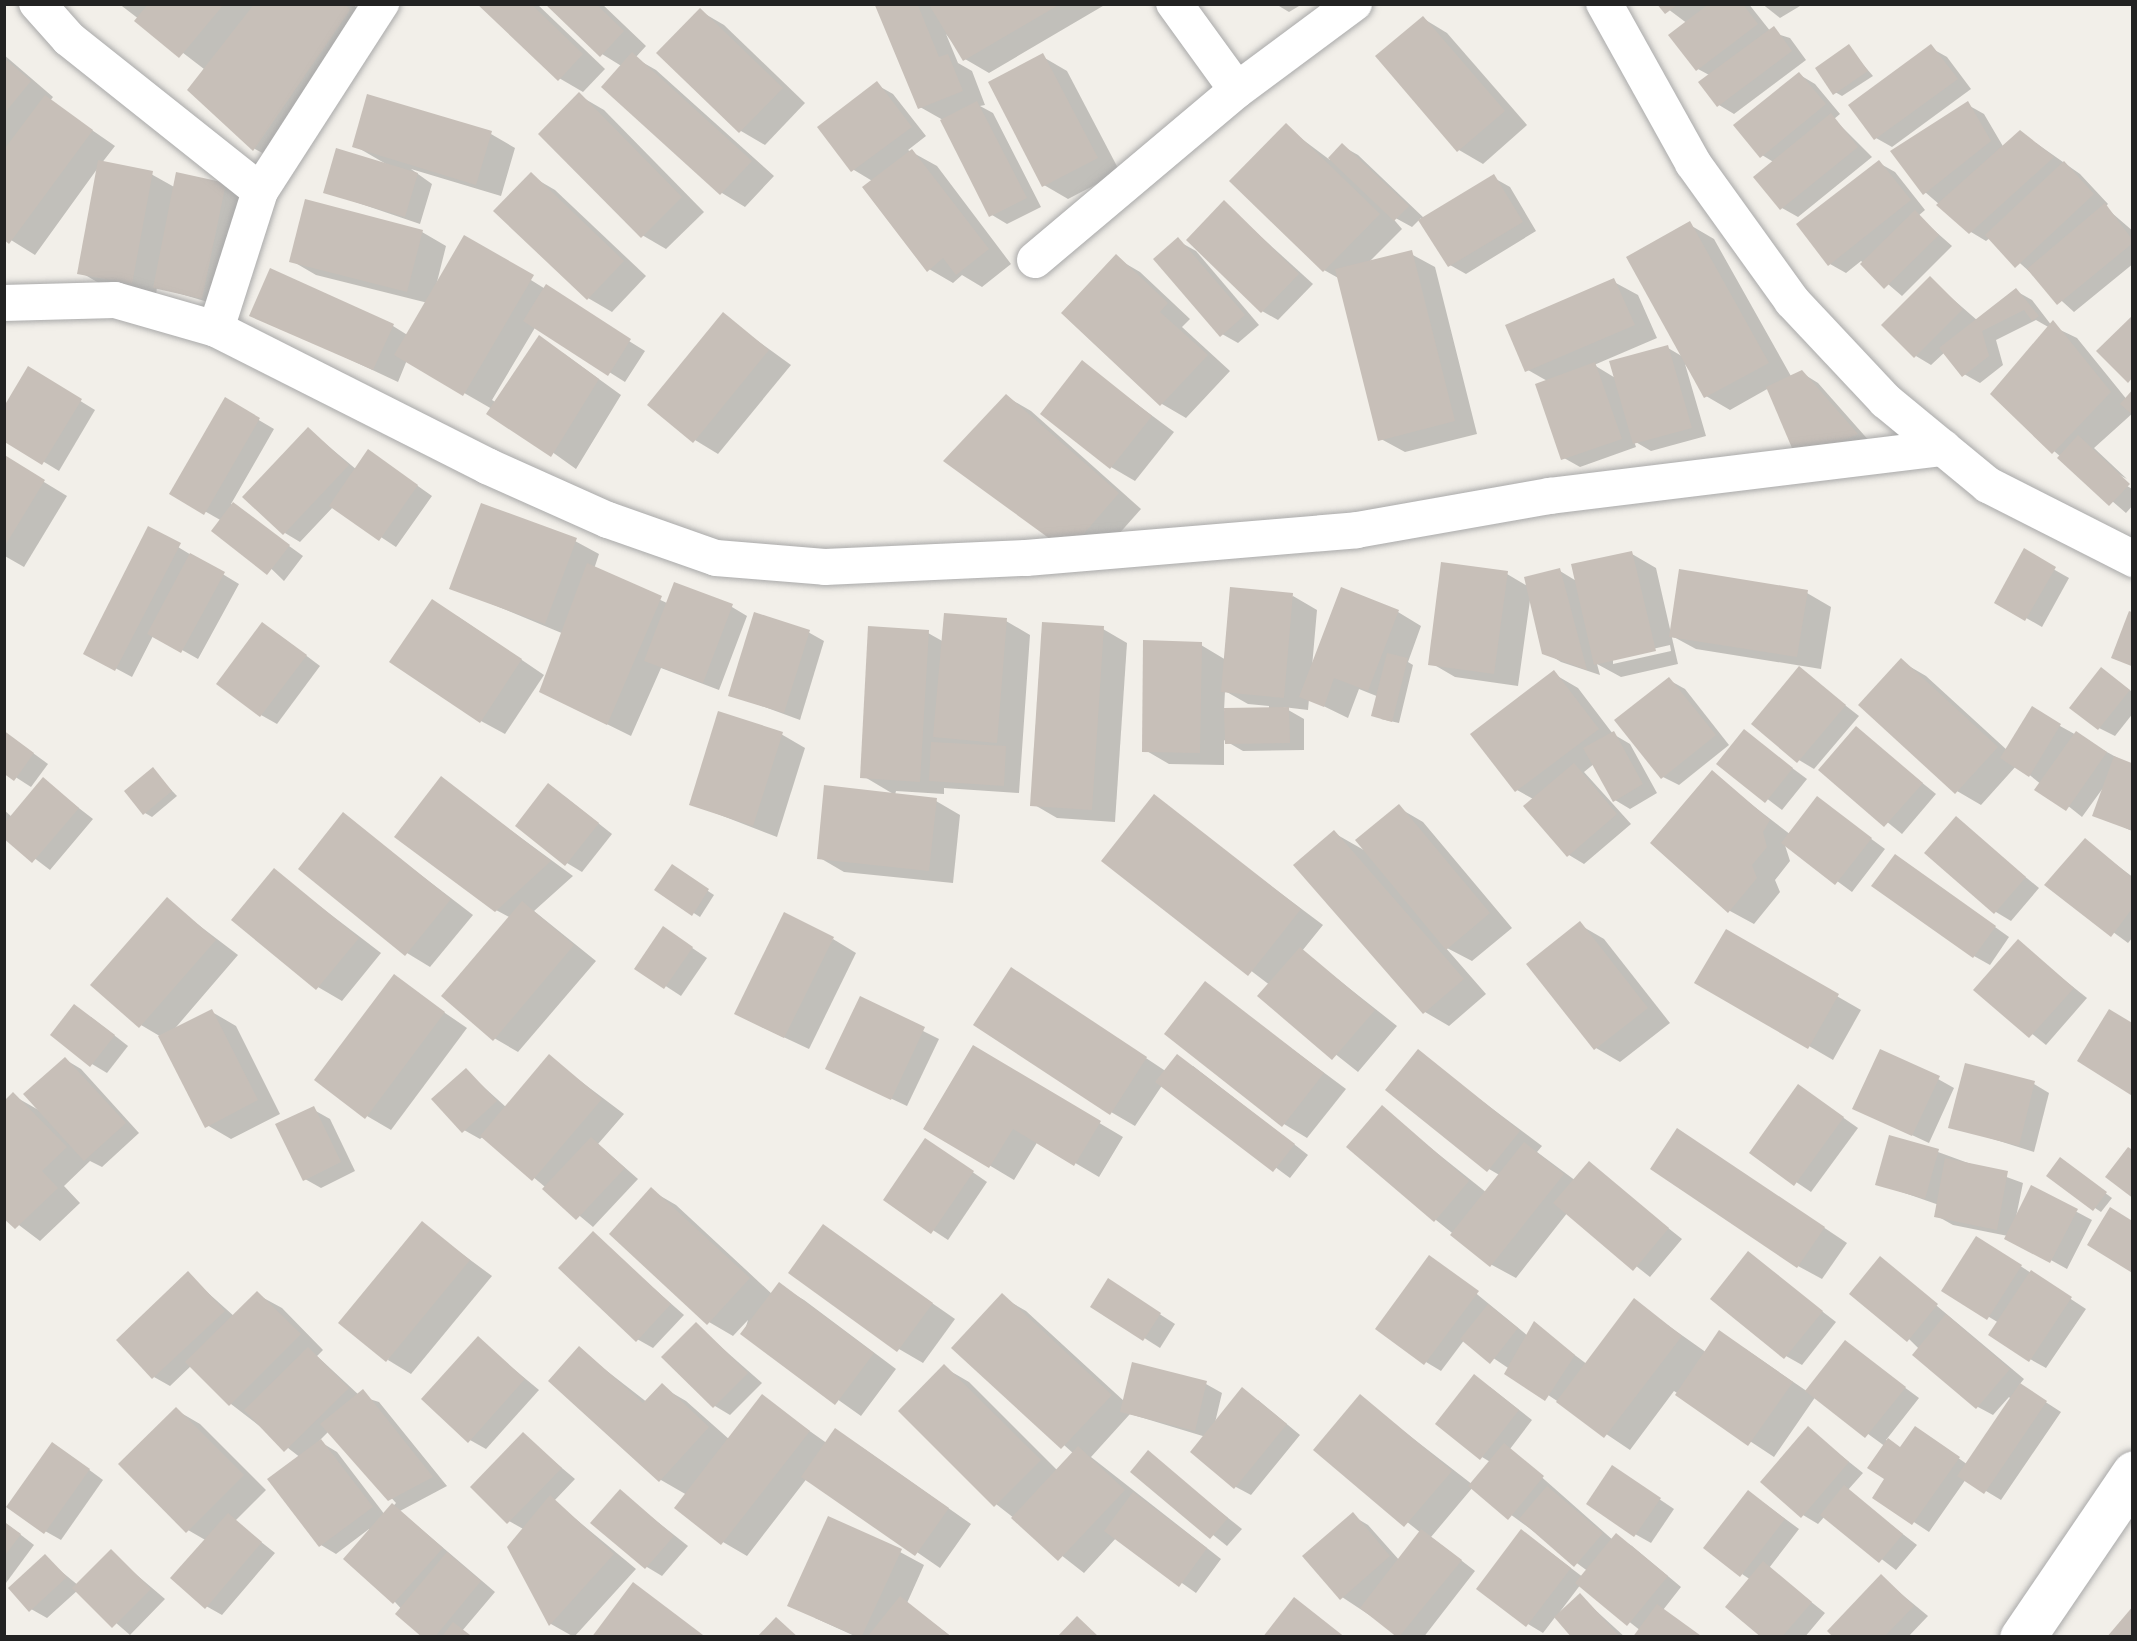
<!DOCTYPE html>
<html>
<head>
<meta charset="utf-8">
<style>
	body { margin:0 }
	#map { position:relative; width:2137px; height:1641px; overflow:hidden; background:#f2efe9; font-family:"PT Sans",sans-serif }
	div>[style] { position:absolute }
	.shadow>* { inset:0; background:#0003 }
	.building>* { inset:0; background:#c7bfb8 }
	.roads { filter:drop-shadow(0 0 3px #a9a9a9) drop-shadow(0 0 3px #a9a9a9) }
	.minor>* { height:36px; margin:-18px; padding:0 18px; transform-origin:18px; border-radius:18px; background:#fff }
	.tertiary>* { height:45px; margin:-22.5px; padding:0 22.5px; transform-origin:22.5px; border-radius:22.5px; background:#fff }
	span { translate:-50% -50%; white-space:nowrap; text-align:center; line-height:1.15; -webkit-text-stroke:9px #fff; paint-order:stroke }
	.frame { position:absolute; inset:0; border:6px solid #222; pointer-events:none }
</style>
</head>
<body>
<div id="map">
	<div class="shadow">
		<div style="clip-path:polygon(118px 3px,352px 3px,372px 25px,279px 162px,255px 149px,191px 89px,204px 69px)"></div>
		<div style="clip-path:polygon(480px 3px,536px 3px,605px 69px,583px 92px,559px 78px)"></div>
		<div style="clip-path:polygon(548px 3px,601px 3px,646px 46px,635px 58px,656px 70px,774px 176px,745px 207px,722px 193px,623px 67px,602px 54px)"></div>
		<div style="clip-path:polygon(877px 3px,1108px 3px,989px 73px,965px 59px,946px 34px,958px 63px,972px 71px,985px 105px,980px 106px,993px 113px,1041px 207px,1007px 224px,992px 215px,943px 120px,920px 107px)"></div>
		<div style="clip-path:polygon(1274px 3px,1304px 3px,1289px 12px)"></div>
		<div style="clip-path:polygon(1660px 3px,1706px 3px,1709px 8px,1748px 3px,1771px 32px,1790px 38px,1806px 60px,1734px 114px,1719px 105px,1711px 76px,1698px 69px,1688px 24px)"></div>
		<div style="clip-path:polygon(1761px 3px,1805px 3px,1780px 18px)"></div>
		<div style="clip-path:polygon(700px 11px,724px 25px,805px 103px,765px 145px,741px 131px)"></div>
		<div style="clip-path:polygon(1424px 19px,1447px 33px,1527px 125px,1483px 164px,1459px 150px)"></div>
		<div style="clip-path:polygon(1849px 48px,1873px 76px,1842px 96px,1835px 92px)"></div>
		<div style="clip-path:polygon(1931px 48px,1947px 57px,1971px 89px,1892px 147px,1876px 138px)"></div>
		<div style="clip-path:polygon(3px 54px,53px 97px,50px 101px,115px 146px,101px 164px,151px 174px,176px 188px,225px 186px,241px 195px,218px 305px,157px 287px,156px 295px,104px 286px,80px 272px,100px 165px,35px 255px,3px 235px)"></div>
		<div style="clip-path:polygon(1043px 57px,1067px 71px,1120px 172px,1068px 199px,1044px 185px)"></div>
		<div style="clip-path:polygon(1800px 75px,1815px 84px,1840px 114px,1834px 119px,1872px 157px,1798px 217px,1782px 208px,1775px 163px,1762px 155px)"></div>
		<div style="clip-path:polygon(877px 85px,893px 94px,926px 136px,908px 150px,937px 166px,1011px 264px,982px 287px,962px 275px,953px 283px,929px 269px,874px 182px,854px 170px,821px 127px)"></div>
		<div style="clip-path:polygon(580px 96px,604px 110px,704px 212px,666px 249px,642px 235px)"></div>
		<div style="clip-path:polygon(1968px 105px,1984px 114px,2004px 148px,2036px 143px,2080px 174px,2108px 204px,2105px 207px,2134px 232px,2134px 263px,2074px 312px,1991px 237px,1986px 241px,1971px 232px,1925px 192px)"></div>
		<div style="clip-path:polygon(1286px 127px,1330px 160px,1342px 146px,1358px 155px,1425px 219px,1494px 178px,1510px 187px,1536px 231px,1466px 274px,1450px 265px,1421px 218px,1412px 227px,1390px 215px,1402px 229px,1367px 264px,1411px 254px,1435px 267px,1477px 434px,1405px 452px,1381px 439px,1340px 279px,1324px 270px)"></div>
		<div style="clip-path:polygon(491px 134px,515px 148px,501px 196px,411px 169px,432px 184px,420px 224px,326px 192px,386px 164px,355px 146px)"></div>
		<div style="clip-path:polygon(1879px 163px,1895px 172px,1925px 210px,1918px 216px,1952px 246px,1902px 296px,1861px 261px,1846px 273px,1830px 264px)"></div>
		<div style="clip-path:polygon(531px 176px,555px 190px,646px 276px,612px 312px,588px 298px)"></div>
		<div style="clip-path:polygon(1225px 204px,1313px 284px,1278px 320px,1262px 311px)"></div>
		<div style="clip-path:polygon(1690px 225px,1714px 239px,1792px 378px,1802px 373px,1818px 383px,1871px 443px,1816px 469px,1769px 388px,1730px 410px,1706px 396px,1685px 364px,1706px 436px,1651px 451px,1634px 441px,1636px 447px,1580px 467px,1564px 458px,1549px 382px,1528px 370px,1614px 282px,1638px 295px,1657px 338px,1594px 365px,1617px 379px,1668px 348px,1685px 358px)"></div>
		<div style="clip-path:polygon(422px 232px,446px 246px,436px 286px,465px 239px,645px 351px,625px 382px,536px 326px,492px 400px,497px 403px,563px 353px,621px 395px,576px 469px,492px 409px,407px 360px,398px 382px,253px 314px,393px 326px,409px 336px,428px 303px,316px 275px,292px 261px)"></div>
		<div style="clip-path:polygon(1178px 241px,1196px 251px,1259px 325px,1238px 343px,1222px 334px)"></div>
		<div style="clip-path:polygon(1116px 258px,1140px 272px,1190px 319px,1182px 327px,1230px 371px,1186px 418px,1162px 404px,1065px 313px)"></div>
		<div style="clip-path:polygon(1931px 280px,1978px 321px,2016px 291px,2032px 300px,2052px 326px,2077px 338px,2128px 401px,2134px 393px,2134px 412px,2094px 448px,2127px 479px,2118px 474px,2115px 479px,2134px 490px,2134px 504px,2126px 513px,2054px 451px,2050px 328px,2036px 320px,1996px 340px,2003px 365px,1980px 383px,1964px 374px,1946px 351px,1931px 365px,1916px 356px)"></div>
		<div style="clip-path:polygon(723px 316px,791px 365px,718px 454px,695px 440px)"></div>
		<div style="clip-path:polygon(1083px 364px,1174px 432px,1135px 481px,1111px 467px)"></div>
		<div style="clip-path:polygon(30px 370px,95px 410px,59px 471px,3px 437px,3px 414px)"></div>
		<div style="clip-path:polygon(1007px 397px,1031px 411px,1141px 509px,1093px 563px)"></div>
		<div style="clip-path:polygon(226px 401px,274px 429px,231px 504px,303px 556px,284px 581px,222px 521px,173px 493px)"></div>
		<div style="clip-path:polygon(309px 430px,357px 470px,384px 462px,432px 496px,396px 547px,334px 506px,300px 542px,285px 533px)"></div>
		<div style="clip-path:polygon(3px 457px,67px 496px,24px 567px,3px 555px)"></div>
		<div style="clip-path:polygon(150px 530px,239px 584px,198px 659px,154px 634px,132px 677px,87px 653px)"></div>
		<div style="clip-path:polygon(575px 541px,599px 554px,594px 569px,669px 604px,732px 607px,747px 616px,719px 690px,661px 668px,631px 736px,566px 704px,564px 634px,453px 588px)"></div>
		<div style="clip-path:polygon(2025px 553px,2069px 578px,2042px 627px,1998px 602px)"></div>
		<div style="clip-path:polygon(evenodd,1632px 554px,1656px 568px,1678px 664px,1621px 677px,1597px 664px,1600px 675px,1561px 662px,1545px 652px,1531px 593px,1518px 686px,1455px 677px,1431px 663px,1507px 574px,1529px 587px,1560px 571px,1578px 582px,1632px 554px,1670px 645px,1671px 651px,1613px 664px,1613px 658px,1670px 645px)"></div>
		<div style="clip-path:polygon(1807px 593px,1831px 607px,1821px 669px,1696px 649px,1672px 636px)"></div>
		<div style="clip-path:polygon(evenodd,1293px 596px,1317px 610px,1312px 667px,1398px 612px,1421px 626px,1408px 662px,1413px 665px,1399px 723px,1381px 719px,1379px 697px,1359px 689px,1348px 718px,1309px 699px,1308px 710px,1283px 707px,1304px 719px,1304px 750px,1243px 751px,1224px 740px,1224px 765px,1169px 764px,1145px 750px,1201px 645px,1226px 660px,1293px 596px,1225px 691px,1248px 704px,1269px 706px,1269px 710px,1224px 711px,1225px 691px)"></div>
		<div style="clip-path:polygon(457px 616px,544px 675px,505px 734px,481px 721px)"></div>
		<div style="clip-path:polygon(1006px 621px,1030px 635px,1019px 793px,944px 788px,944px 794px,896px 791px,895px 795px,863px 776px,928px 633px,944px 642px)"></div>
		<div style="clip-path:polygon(1103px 629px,1127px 643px,1115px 822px,1057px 818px,1033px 804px)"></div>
		<div style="clip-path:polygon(808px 632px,824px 641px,800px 720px,732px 695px)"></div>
		<div style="clip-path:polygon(279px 635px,320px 666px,277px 724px,261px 715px)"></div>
		<div style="clip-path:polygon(1902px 662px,1926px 676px,2008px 751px,2033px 711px,2134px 767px,2134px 832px,2096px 814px,2103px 788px,2082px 817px,2017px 765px,1981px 805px,1957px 791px)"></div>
		<div style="clip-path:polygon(1800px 670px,1859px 716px,1814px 769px,1799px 760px)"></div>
		<div style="clip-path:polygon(2102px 671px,2134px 693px,2134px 712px,2115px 736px,2099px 728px)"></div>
		<div style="clip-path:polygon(1554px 674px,1578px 688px,1613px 734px,1630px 744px,1657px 793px,1630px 809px,1615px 800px,1595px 763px,1584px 772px,1631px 824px,1584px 864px,1569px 855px,1535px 800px,1517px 790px)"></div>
		<div style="clip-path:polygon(1669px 680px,1685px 689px,1729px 745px,1679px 785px,1663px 777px)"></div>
		<div style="clip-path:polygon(1857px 730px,1936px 794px,1902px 834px,1822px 769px)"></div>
		<div style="clip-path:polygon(3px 731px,48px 764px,31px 787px,3px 769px)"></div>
		<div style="clip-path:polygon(1745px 733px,1807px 779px,1782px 810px,1720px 763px)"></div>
		<div style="clip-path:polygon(781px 734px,805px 748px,777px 837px,692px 804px)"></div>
		<div style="clip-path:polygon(153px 771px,177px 796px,152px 817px,145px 813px)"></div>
		<div style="clip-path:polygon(1712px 774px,1791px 835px,1818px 800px,1885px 849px,1852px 892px,1784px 842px,1790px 861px,1775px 880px,1780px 892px,1754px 924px,1730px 911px,1654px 843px)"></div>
		<div style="clip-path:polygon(441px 779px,573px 876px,534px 911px,596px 961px,518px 1052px,494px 1038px,511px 918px,496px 910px)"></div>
		<div style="clip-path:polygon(44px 781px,93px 819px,50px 870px,8px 838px,3px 844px,3px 809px,13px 818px)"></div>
		<div style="clip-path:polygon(564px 796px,612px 834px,582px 872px,567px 863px)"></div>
		<div style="clip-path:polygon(1154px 798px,1323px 925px,1302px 951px,1397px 1026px,1358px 1072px,1262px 996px,1271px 986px,1106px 860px)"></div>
		<div style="clip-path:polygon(936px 801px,960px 815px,953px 883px,844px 872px,820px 858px)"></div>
		<div style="clip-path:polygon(1399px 808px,1423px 822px,1512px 928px,1472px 961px,1445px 947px,1486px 994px,1449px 1026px,1425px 1012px,1334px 833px,1369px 853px)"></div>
		<div style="clip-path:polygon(344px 816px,473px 915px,430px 967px,407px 953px)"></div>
		<div style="clip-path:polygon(1956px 820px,2039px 888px,2011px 921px,1996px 912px)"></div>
		<div style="clip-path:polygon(2086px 842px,2134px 878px,2134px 936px,2128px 943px,2048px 884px)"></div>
		<div style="clip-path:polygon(1911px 867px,2009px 937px,1990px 965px,1974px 956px)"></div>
		<div style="clip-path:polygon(673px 868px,714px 895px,700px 917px,658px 890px)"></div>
		<div style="clip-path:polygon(275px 872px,381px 953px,342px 1001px,318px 987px)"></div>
		<div style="clip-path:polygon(167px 901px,238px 955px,171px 1033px,212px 1012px,236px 1026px,280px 1114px,231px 1139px,207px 1125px,163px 1038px,141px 1025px)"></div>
		<div style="clip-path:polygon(1580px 925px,1604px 939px,1670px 1023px,1620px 1062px,1596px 1048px)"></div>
		<div style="clip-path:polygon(1727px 933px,1861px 1010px,1833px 1060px,1699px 982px)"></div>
		<div style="clip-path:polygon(679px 939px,707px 958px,681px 996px,638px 968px)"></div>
		<div style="clip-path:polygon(833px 939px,856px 953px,809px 1049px,762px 1027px)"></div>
		<div style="clip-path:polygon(2018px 943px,2087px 998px,2046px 1045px,1977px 990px)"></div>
		<div style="clip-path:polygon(394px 978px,467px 1028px,391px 1130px,367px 1116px)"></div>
		<div style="clip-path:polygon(1036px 985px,1167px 1072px,1193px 1066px,1308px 1155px,1290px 1178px,1163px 1084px,1135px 1126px,1111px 1112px)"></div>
		<div style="clip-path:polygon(1206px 985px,1346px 1089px,1307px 1138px,1284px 1124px)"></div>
		<div style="clip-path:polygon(861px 1000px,939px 1039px,907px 1106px,845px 1077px)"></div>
		<div style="clip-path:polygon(91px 1017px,128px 1046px,107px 1073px,92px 1064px)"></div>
		<div style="clip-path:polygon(974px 1049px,1123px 1137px,1099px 1177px,1038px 1141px,1014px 1180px,927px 1128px)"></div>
		<div style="clip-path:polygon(1418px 1053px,1542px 1146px,1537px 1152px,1576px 1181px,1589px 1165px,1682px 1239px,1650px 1277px,1568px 1212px,1516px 1278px,1492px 1265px,1436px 1220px,1382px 1109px,1487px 1193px,1501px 1176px,1489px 1169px)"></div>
		<div style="clip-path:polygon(550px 1058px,624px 1114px,598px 1144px,638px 1179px,593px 1227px,484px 1136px,480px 1139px,464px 1130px,466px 1071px,507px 1108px)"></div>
		<div style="clip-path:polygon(66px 1060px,81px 1069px,139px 1133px,102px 1167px,90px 1161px,64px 1186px,80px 1203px,40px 1241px,3px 1213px,3px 1106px,14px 1096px,42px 1112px)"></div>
		<div style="clip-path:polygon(1938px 1079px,1954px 1088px,1929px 1143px,1871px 1116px)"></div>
		<div style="clip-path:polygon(2034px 1084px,2049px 1093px,2034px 1152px,1952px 1126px)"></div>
		<div style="clip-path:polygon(1814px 1097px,1858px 1128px,1811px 1192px,1753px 1153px)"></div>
		<div style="clip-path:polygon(314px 1110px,330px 1119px,355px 1171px,321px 1188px,305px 1179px)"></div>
		<div style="clip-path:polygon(1702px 1146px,1847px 1243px,1822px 1279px,1798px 1266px)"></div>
		<div style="clip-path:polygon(942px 1151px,987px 1182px,948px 1240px,887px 1200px)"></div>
		<div style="clip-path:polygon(1938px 1152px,2023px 1183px,2016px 1217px,2077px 1212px,2092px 1220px,2067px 1269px,2008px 1236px,1953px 1225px,1937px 1216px,1939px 1205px,1879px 1184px)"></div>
		<div style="clip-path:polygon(2067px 1165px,2112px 1198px,2101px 1212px,2095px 1208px)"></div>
		<div style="clip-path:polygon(652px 1191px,676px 1205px,773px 1295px,780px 1286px,804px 1300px,896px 1369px,861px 1416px,744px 1333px,748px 1320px,733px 1336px,709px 1322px)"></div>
		<div style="clip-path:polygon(423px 1225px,492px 1276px,411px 1374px,388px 1360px)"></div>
		<div style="clip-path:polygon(824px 1228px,955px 1319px,923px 1363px,899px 1349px)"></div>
		<div style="clip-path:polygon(593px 1235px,684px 1315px,653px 1348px,637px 1339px)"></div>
		<div style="clip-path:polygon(1993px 1248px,2086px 1309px,2046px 1368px,2030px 1359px,1999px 1323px,1945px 1290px)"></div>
		<div style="clip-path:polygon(1749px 1255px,1836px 1322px,1802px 1365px,1786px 1356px)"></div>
		<div style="clip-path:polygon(1881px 1259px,2024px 1379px,2019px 1385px,2061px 1412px,2001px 1500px,1966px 1479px,1929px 1532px,1876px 1497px,1888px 1478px,1886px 1447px,1816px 1396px,1774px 1457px,1674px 1391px,1630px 1450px,1465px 1339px,1441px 1371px,1426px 1362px,1445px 1268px,1528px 1336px,1535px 1325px,1588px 1365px,1635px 1302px,1707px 1353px,1744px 1348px,1808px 1392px,1846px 1344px,1919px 1398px,1886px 1440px,1902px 1450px,1932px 1439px,1968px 1465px,2012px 1400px,2009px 1397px,1993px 1415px,1978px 1407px,1909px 1339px)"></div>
		<div style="clip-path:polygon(evenodd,188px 1275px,235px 1317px,258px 1295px,282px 1308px,323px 1350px,317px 1356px,360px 1396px,379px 1402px,447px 1486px,400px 1511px,495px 1592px,462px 1631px,474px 1638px,428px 1638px,395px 1602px,369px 1529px,336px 1554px,321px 1545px,301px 1458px,231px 1404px,192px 1365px,170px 1386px,154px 1377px,188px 1275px,330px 1430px,396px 1503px,385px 1515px,337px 1452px,319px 1441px,330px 1430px)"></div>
		<div style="clip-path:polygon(1124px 1291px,1175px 1324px,1160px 1348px,1094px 1306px)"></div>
		<div style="clip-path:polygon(1002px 1297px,1026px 1311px,1125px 1402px,1206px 1384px,1222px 1393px,1214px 1427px,1258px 1400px,1300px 1435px,1251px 1495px,1236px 1487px,1206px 1437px,1130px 1414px,1091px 1457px,1221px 1559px,1196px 1593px,1117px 1537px,1084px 1573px,996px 1504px,945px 1368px,969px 1382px,1058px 1471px,1074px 1454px,956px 1348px)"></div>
		<div style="clip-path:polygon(696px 1325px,762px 1383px,730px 1415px,715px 1406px)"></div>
		<div style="clip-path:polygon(479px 1340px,539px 1390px,486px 1449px,470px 1440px)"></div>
		<div style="clip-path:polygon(580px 1350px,648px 1403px,662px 1387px,686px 1401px,730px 1440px,763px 1398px,828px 1444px,860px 1446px,971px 1524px,940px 1568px,808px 1477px,747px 1556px,723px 1542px,687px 1495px,661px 1480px,552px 1381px)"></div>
		<div style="clip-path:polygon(1490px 1387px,1532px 1420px,1510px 1449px,1614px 1541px,1617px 1537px,1632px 1546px,1681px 1587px,1663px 1610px,1703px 1638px,1636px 1638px,1641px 1631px,1581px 1584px,1559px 1613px,1581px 1597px,1626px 1638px,1576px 1638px,1556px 1616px,1543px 1633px,1528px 1624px,1537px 1542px,1584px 1578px,1589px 1572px,1473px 1487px,1431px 1537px,1475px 1571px,1423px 1638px,1404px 1638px,1342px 1597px,1353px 1516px,1368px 1525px,1400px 1561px,1421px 1533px,1317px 1450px,1361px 1398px,1473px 1485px,1492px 1463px,1482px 1457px)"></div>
		<div style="clip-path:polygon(176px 1410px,200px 1424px,266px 1490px,235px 1521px,275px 1553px,222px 1615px,206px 1606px,207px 1541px,188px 1530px)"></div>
		<div style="clip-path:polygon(1809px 1430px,1863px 1473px,1847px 1491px,1917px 1545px,1896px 1570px,1825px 1516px,1818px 1524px,1803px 1515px)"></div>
		<div style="clip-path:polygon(524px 1436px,575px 1479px,554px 1501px,636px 1569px,574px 1637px,551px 1624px,525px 1530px,509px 1521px)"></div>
		<div style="clip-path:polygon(1148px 1454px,1242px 1529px,1227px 1546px,1134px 1472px)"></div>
		<div style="clip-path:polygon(69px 1455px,103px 1480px,61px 1540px,45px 1531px)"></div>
		<div style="clip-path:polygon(1628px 1478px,1674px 1509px,1651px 1543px,1635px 1534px)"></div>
		<div style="clip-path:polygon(621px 1493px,688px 1546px,662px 1576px,647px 1567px)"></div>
		<div style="clip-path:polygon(1764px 1503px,1799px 1529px,1769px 1568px,1825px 1613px,1804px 1638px,1766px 1638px,1751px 1580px,1742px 1574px)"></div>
		<div style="clip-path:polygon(3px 1521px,34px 1545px,3px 1587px)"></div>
		<div style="clip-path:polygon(900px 1552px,924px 1565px,907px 1603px,953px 1638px,859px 1638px,815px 1618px)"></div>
		<div style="clip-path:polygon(111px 1553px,165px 1599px,130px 1635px,78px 1590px,47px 1618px,31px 1609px,45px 1558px,79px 1586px)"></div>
		<div style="clip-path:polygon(1882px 1578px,1928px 1616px,1907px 1638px,1839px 1638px)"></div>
	</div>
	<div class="building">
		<div style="clip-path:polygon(149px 3px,225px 3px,179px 58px,134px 21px)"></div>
		<div style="clip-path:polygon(255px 3px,344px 3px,350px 10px,253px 151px,187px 90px)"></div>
		<div style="clip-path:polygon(476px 3px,530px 3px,583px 54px,558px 81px)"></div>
		<div style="clip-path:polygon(544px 3px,595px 3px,624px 31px,600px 57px)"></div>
		<div style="clip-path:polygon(874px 3px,917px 3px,939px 57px,948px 54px,963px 91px,918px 109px)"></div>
		<div style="clip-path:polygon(928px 3px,1062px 3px,963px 61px)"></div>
		<div style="clip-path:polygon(1656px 3px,1680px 3px,1665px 14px)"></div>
		<div style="clip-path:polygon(1710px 3px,1742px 3px,1758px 24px,1696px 71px,1668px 35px)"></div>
		<div style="clip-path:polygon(700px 8px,783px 88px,739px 133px,656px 53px)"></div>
		<div style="clip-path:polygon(1423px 16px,1505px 111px,1457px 152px,1375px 56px)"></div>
		<div style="clip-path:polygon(1774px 26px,1792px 51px,1717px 107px,1698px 82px)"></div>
		<div style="clip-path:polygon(1849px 44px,1868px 71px,1833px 95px,1815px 68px)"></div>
		<div style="clip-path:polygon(1931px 44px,1958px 79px,1874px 140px,1848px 105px)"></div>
		<div style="clip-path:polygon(632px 52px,752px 161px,720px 195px,601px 87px)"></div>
		<div style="clip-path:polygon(1043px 53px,1098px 158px,1042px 187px,988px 82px)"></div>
		<div style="clip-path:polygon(3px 57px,31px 81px,3px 115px)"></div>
		<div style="clip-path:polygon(1799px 72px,1826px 104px,1760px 158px,1733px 125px)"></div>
		<div style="clip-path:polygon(877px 81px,912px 127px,851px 172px,817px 127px)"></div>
		<div style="clip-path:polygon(579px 92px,682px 197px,641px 238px,538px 134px)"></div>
		<div style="clip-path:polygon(367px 94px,492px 131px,476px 185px,352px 147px)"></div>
		<div style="clip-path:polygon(45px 95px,93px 130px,9px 244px,3px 239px,3px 151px)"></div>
		<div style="clip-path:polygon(977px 101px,1027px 198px,989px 217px,940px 120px)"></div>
		<div style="clip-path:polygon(1968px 101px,1991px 141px,1923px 195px,1890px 151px)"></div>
		<div style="clip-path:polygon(1831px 113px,1858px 147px,1780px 210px,1753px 177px)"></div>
		<div style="clip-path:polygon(1286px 123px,1380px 214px,1323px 272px,1229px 181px)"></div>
		<div style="clip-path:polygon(2020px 130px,2054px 157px,1969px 234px,1936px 205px)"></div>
		<div style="clip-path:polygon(1342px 143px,1409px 206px,1394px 221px,1328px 158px)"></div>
		<div style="clip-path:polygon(336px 148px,418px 173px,405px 217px,323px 193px)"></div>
		<div style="clip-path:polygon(912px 149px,989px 249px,956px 275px,943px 258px,927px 272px,862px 187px)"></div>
		<div style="clip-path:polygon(98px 160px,153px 171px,132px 284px,77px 274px)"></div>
		<div style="clip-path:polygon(1879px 160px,1911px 200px,1828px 266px,1796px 224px)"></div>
		<div style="clip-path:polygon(2064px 161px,2094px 194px,2015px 268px,1985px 235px)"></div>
		<div style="clip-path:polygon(176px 172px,226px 183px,202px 299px,153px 288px)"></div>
		<div style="clip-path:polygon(531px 172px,624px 261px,587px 300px,493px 211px)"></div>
		<div style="clip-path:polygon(1494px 174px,1523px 222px,1448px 267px,1418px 220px)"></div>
		<div style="clip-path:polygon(305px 199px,423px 230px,407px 292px,289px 262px)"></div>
		<div style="clip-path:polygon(1224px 200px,1299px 274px,1261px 313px,1186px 240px)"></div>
		<div style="clip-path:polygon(2105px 203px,2134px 242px,2057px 305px,2027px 269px)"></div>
		<div style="clip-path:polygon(1915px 210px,1939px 235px,1884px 289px,1860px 264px)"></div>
		<div style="clip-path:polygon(1690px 221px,1769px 363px,1704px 398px,1626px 257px)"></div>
		<div style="clip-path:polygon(464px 235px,534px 275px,463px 396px,394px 355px)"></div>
		<div style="clip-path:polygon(1178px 237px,1245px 315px,1220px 337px,1153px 259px)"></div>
		<div style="clip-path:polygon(1412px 250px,1455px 421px,1378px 441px,1335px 269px)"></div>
		<div style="clip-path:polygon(1116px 254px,1168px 303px,1160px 312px,1208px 355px,1160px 406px,1061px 313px)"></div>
		<div style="clip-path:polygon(270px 268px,394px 324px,373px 370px,249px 316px)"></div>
		<div style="clip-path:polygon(1930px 276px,1963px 309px,1914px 358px,1881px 325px)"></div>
		<div style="clip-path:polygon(1614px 278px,1635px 325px,1525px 372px,1505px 325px)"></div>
		<div style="clip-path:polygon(546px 284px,631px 339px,608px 376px,523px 321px)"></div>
		<div style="clip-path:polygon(2016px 288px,2039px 316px,2032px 321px,2024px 310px,1982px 331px,1989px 356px,1962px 377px,1939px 348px)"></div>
		<div style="clip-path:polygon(723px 312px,769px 350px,693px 443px,647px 405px)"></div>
		<div style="clip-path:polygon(2134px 314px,2134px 376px,2128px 383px,2096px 351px)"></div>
		<div style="clip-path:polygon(2053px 320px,2111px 392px,2052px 454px,1990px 394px)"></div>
		<div style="clip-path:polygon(539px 335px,599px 379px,551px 457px,486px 414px)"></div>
		<div style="clip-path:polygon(1668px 345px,1692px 428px,1633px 444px,1609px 361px)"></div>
		<div style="clip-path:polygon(1082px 360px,1152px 416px,1110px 469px,1040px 414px)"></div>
		<div style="clip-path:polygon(1595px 362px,1622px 439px,1561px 460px,1535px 384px)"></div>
		<div style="clip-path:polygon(28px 366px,82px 399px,42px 465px,3px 441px,3px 408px)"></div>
		<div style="clip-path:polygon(1802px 370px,1858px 434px,1798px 462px,1766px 387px)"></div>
		<div style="clip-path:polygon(2134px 388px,2134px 416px,2120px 404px)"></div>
		<div style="clip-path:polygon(1006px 394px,1119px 493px,1068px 552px,943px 461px)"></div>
		<div style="clip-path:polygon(225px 397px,260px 418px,204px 515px,169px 494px)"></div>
		<div style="clip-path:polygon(308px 427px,349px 465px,283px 535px,242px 497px)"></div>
		<div style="clip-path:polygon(2078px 435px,2130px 484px,2109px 506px,2057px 458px)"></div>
		<div style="clip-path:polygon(368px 449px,418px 485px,379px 541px,329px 506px)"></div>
		<div style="clip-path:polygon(3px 454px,45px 480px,3px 549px)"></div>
		<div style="clip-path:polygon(233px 502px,290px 545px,267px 575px,211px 531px)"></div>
		<div style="clip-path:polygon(481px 503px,577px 538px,545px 624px,449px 589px)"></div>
		<div style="clip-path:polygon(148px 526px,181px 543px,115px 671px,83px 654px)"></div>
		<div style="clip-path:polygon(2024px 548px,2056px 567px,2025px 621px,1994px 603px)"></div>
		<div style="clip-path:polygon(1632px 551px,1656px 651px,1594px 665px,1571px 564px)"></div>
		<div style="clip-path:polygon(190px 553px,225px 572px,181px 653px,147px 634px)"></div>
		<div style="clip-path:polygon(1441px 562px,1508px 571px,1494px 674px,1428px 665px)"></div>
		<div style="clip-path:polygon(587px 563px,662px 596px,607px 725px,539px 692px)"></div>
		<div style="clip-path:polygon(1560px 568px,1587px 670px,1542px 654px,1524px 577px)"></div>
		<div style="clip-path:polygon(1679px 569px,1808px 590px,1797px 657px,1669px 637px)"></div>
		<div style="clip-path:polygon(674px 582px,733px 604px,703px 683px,644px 661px)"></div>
		<div style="clip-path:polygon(1230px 587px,1293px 593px,1284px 698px,1221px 692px)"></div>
		<div style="clip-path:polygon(1341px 587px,1399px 610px,1368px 691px,1334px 678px,1324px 707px,1299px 697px)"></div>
		<div style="clip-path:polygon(432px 599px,522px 659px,480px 723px,389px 662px)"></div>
		<div style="clip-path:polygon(2129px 611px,2134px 613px,2134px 667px,2111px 658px)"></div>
		<div style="clip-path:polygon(754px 612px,810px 630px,784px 713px,728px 696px)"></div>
		<div style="clip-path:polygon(944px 613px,1007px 618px,997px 743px,933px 737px)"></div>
		<div style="clip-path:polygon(262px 622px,307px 655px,260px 717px,216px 684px)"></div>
		<div style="clip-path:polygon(1042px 622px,1104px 626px,1092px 810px,1030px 806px)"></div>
		<div style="clip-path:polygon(868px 626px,929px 630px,920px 782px,860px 778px)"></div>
		<div style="clip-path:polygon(1143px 640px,1202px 642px,1200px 753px,1142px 752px)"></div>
		<div style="clip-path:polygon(1387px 653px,1408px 658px,1392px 722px,1371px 716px)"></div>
		<div style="clip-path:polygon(1901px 658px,1998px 747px,1955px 794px,1858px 705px)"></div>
		<div style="clip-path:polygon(1799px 666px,1846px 705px,1797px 763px,1751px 724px)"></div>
		<div style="clip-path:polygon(2101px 667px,2130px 690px,2098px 730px,2069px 708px)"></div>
		<div style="clip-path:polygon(1554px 670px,1599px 729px,1515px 792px,1470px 734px)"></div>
		<div style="clip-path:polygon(1669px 677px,1716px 735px,1661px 779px,1614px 720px)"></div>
		<div style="clip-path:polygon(2032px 706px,2061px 724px,2029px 777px,2000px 758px)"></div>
		<div style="clip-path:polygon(1289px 707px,1290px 743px,1225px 744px,1224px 708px)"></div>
		<div style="clip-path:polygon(718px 711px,783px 732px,753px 826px,689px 805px)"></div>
		<div style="clip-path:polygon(1856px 726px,1923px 783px,1884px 827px,1818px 770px)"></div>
		<div style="clip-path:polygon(1744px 729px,1793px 768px,1765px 803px,1716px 764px)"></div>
		<div style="clip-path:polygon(3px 730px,34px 753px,14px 781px,3px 773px)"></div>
		<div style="clip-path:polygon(1614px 731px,1643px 784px,1613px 802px,1583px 748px)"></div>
		<div style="clip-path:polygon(2076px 731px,2107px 752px,2066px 811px,2034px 790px)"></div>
		<div style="clip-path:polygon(931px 742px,1006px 746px,1004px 786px,929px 781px)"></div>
		<div style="clip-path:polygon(2114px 756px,2134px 764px,2130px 830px,2092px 816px)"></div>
		<div style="clip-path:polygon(1574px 763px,1617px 814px,1567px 857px,1523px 806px)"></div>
		<div style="clip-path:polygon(153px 767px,172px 791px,143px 815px,124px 791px)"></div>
		<div style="clip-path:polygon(1712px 770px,1770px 820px,1763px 832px,1767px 847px,1752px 865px,1757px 878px,1728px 913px,1650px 843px)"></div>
		<div style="clip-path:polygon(441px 776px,551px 861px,495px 912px,394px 837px)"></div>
		<div style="clip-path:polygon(43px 777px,79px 808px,32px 863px,3px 838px,3px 825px)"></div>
		<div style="clip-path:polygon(548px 783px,599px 823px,565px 866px,515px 826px)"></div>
		<div style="clip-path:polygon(824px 785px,937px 798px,929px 871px,817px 859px)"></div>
		<div style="clip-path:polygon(1154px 794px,1301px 909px,1248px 976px,1101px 861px)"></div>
		<div style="clip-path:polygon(1817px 796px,1872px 838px,1835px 885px,1781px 843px)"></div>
		<div style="clip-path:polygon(1399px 804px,1490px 913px,1446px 950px,1355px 840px)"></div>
		<div style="clip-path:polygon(343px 812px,451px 899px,405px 956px,298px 869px)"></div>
		<div style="clip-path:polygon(1956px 816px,2026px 877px,1994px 914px,1924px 853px)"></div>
		<div style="clip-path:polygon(1334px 830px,1464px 979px,1423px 1014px,1293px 865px)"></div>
		<div style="clip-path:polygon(2085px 838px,2134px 879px,2134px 906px,2111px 937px,2044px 885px)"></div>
		<div style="clip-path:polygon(1895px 854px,1996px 926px,1973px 958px,1871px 886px)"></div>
		<div style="clip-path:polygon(672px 864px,709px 889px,692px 916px,654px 890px)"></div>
		<div style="clip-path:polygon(274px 868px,359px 938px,316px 990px,231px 920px)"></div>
		<div style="clip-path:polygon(167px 897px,216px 940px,139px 1028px,90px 985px)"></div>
		<div style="clip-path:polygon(522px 901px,574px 945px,493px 1041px,441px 996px)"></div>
		<div style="clip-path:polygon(784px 912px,834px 937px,784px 1038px,734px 1014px)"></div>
		<div style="clip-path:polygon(1580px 921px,1648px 1008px,1594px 1050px,1526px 964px)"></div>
		<div style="clip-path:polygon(663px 926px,693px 947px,664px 989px,634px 969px)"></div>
		<div style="clip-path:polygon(1726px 929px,1839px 994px,1808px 1049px,1694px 983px)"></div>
		<div style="clip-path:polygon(2018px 939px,2074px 988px,2029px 1038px,1973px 990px)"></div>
		<div style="clip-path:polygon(1300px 947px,1375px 1010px,1332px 1060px,1257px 996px)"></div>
		<div style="clip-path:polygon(1011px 967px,1147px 1057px,1110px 1115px,973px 1025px)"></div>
		<div style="clip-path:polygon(394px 974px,445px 1012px,365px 1119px,314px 1080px)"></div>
		<div style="clip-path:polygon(1205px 981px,1324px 1073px,1282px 1127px,1164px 1034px)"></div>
		<div style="clip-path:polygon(860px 996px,925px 1027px,891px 1100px,825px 1069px)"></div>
		<div style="clip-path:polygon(74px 1004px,115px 1035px,90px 1067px,50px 1035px)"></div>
		<div style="clip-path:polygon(212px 1009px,258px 1100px,205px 1128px,158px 1036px)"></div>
		<div style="clip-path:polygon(2109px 1009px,2134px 1024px,2134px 1097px,2077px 1061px)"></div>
		<div style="clip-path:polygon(973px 1045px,1101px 1121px,1074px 1166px,1013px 1129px,989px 1168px,923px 1129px)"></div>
		<div style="clip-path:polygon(1418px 1049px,1520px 1131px,1487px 1172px,1385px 1090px)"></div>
		<div style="clip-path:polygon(1880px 1049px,1940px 1076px,1912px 1136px,1852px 1109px)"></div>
		<div style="clip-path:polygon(549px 1054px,602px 1099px,532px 1181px,480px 1136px)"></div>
		<div style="clip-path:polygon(1177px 1054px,1295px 1144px,1273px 1172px,1155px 1082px)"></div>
		<div style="clip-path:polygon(65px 1057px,126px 1123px,84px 1161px,23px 1094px)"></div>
		<div style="clip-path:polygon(1965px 1063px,2035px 1081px,2019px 1146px,1948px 1128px)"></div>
		<div style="clip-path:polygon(466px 1068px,497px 1101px,462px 1133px,431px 1099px)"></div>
		<div style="clip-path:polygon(1798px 1084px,1844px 1117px,1794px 1186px,1749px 1153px)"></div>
		<div style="clip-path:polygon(13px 1092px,67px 1147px,42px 1171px,58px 1188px,15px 1229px,3px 1218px,3px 1102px)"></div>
		<div style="clip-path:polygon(1382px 1105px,1469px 1181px,1434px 1222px,1346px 1147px)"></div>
		<div style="clip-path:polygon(314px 1106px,341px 1162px,303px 1181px,275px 1124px)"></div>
		<div style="clip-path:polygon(1677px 1128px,1825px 1227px,1797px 1268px,1650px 1169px)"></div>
		<div style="clip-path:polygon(1889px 1135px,1939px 1149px,1925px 1199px,1875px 1185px)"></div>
		<div style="clip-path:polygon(591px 1137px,625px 1168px,576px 1220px,542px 1189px)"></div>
		<div style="clip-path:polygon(925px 1138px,974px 1171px,931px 1234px,883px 1200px)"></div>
		<div style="clip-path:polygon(1524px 1142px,1564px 1174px,1490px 1267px,1450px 1235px)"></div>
		<div style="clip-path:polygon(2128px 1147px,2134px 1151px,2134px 1199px,2105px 1177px)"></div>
		<div style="clip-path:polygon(2060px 1157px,2107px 1192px,2093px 1211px,2046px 1176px)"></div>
		<div style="clip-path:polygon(1945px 1158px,2008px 1171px,1997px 1230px,1934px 1217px)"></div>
		<div style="clip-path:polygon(1589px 1161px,1669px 1228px,1633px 1271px,1553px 1203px)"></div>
		<div style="clip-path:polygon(2031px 1185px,2078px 1209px,2050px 1263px,2004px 1239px)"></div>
		<div style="clip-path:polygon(651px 1187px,750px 1278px,707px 1325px,609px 1234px)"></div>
		<div style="clip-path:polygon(2110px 1207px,2134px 1222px,2134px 1274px,2087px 1245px)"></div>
		<div style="clip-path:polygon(422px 1221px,470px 1260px,386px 1362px,338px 1323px)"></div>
		<div style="clip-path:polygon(823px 1224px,933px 1303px,897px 1352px,788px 1273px)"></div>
		<div style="clip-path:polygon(593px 1231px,671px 1304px,636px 1342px,558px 1268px)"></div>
		<div style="clip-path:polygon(1976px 1236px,2022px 1265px,1987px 1320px,1941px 1291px)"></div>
		<div style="clip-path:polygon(1748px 1251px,1823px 1311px,1784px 1359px,1710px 1299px)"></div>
		<div style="clip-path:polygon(1429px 1255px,1479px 1291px,1424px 1365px,1375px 1329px)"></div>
		<div style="clip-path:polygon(1880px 1256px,1938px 1304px,1907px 1342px,1849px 1294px)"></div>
		<div style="clip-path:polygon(2031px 1270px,2072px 1297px,2029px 1362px,1988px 1335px)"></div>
		<div style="clip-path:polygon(188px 1271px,225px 1311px,152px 1379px,116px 1340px)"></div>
		<div style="clip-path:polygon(1108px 1278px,1161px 1313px,1143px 1341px,1090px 1307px)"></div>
		<div style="clip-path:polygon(779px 1282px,874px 1353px,835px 1405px,740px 1334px)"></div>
		<div style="clip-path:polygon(257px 1291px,301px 1334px,229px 1406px,185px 1362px)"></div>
		<div style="clip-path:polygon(1002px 1293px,1112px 1395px,1061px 1449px,951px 1348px)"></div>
		<div style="clip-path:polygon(1634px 1298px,1682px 1336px,1604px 1438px,1556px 1402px)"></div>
		<div style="clip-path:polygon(1488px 1304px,1518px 1328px,1490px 1364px,1460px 1339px)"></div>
		<div style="clip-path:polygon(1946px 1314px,2010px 1369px,1976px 1409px,1912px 1355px)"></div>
		<div style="clip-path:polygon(1534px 1321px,1575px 1355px,1545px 1401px,1504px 1374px)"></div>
		<div style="clip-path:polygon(696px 1322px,748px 1373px,713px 1408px,661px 1357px)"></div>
		<div style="clip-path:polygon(1719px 1330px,1793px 1382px,1748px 1446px,1675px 1395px)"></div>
		<div style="clip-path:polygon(478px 1336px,525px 1379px,468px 1443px,421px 1399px)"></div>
		<div style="clip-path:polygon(1845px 1340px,1906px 1387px,1865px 1438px,1805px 1391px)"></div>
		<div style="clip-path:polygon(579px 1346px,643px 1403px,662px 1383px,709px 1427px,659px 1482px,548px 1381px)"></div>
		<div style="clip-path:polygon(308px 1347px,349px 1388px,284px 1452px,244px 1410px)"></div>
		<div style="clip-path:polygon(1132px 1362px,1207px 1381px,1195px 1431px,1120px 1412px)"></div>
		<div style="clip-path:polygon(944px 1364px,1041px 1460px,994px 1507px,898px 1411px)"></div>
		<div style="clip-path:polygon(1474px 1374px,1519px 1410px,1480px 1460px,1435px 1424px)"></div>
		<div style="clip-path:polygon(2020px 1383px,2047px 1401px,1984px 1494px,1957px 1476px)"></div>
		<div style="clip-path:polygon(1242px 1387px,1287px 1424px,1234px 1489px,1190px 1452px)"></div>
		<div style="clip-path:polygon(363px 1389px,433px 1477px,388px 1501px,320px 1424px)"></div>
		<div style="clip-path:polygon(762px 1394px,810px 1431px,721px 1545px,674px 1508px)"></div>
		<div style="clip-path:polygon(1360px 1394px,1452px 1471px,1404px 1527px,1313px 1450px)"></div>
		<div style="clip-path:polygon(176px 1407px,244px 1475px,186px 1533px,118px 1464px)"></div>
		<div style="clip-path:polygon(1808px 1426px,1849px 1462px,1801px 1518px,1760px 1482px)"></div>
		<div style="clip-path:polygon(1915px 1426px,1960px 1457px,1912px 1525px,1872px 1498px,1884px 1479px,1867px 1468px,1888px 1438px,1900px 1447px)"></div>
		<div style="clip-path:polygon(835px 1428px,949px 1508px,915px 1556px,801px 1477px)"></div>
		<div style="clip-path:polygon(523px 1432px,562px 1468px,507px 1524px,470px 1487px)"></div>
		<div style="clip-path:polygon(321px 1439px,373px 1507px,319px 1547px,267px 1479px)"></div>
		<div style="clip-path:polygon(52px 1442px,90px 1469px,44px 1534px,6px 1507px)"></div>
		<div style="clip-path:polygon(1504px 1443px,1544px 1476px,1508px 1520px,1468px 1486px)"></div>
		<div style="clip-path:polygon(1078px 1446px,1125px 1490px,1058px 1561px,1011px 1518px)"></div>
		<div style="clip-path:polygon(1148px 1450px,1228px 1518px,1210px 1539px,1130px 1472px)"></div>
		<div style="clip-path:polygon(1612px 1465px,1661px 1498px,1634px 1537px,1586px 1504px)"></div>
		<div style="clip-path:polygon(1844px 1485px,1903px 1534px,1879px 1563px,1820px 1515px)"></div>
		<div style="clip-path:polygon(1547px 1486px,1603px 1533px,1574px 1567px,1519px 1519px)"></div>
		<div style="clip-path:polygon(620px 1489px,674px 1536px,645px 1569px,590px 1523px)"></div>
		<div style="clip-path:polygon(1748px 1490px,1785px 1519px,1740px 1577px,1703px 1548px)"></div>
		<div style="clip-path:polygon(1133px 1492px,1207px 1548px,1179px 1587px,1104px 1531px)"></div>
		<div style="clip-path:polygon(550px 1495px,614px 1554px,549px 1626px,507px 1547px)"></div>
		<div style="clip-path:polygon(392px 1503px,443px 1548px,393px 1604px,343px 1559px)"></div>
		<div style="clip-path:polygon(1353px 1512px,1390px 1556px,1340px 1600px,1302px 1556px)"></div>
		<div style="clip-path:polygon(228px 1513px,262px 1542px,205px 1609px,170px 1578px)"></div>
		<div style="clip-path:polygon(828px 1516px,902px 1549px,861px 1638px,787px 1606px)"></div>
		<div style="clip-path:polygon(3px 1521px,21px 1534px,3px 1558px)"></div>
		<div style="clip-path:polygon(1421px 1529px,1462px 1560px,1398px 1638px,1360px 1608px)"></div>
		<div style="clip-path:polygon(1521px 1529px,1571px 1568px,1526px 1627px,1476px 1589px)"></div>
		<div style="clip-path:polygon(1616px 1533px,1668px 1576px,1627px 1626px,1575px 1583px)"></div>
		<div style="clip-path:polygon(111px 1549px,151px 1589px,112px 1628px,72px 1588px)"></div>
		<div style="clip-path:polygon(447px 1552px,481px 1581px,434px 1638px,423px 1638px,395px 1614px)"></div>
		<div style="clip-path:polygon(45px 1554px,67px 1577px,29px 1612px,8px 1588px)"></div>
		<div style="clip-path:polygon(1763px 1561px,1812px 1602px,1781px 1638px,1762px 1638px,1725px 1607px)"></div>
		<div style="clip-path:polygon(1881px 1574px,1914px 1606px,1883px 1638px,1834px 1638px,1827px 1631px)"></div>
		<div style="clip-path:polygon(633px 1582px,707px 1638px,591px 1638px)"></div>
		<div style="clip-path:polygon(1580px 1593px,1621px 1638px,1572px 1638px,1554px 1617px)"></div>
		<div style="clip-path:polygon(900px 1596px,953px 1638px,868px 1636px)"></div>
		<div style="clip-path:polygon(1294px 1597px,1346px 1638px,1262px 1638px)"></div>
		<div style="clip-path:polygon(1657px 1604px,1704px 1638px,1632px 1638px)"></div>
		<div style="clip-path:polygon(2134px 1605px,2134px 1638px,2106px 1638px)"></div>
		<div style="clip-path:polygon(1077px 1616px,1100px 1638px,1056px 1638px)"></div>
		<div style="clip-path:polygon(776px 1617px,799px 1638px,756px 1638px)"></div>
		<div style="clip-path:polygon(453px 1622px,474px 1638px,441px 1638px)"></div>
	</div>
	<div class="roads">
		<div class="minor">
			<div style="left:37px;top:3px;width:48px;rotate:48.4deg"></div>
			<div style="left:69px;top:39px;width:244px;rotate:38.5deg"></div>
			<div style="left:1174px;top:3px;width:107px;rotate:54.1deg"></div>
			<div style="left:1604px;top:3px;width:183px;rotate:60.9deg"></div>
			<div style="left:1693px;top:163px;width:170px;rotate:54.3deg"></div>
			<div style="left:1792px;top:301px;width:137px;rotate:46.8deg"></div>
			<div style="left:1886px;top:401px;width:132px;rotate:39.5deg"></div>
			<div style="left:1988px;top:485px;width:164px;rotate:26.9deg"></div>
			<div style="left:1035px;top:260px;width:264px;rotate:-40.1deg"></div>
			<div style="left:1237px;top:90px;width:146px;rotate:-36.6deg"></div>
			<div style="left:3px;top:303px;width:112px;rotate:-1.5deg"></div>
			<div style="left:115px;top:300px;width:105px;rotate:16deg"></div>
			<div style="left:216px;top:329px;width:304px;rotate:26.8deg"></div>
			<div style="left:487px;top:466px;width:133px;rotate:24.1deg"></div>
			<div style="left:608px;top:520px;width:114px;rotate:19.4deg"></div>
			<div style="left:716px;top:558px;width:109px;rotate:4.7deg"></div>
			<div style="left:825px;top:567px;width:201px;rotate:-2.6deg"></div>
			<div style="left:1026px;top:558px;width:332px;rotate:-4.8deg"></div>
			<div style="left:1357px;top:530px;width:196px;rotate:-10deg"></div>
			<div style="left:1550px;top:496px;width:396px;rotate:-7deg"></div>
			<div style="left:216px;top:329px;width:145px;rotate:-72.3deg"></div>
			<div style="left:260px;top:191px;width:224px;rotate:-57.2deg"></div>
		</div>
		<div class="tertiary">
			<div style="left:2022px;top:1638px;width:199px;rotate:-55.8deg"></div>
		</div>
	</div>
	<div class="frame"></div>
</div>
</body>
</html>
